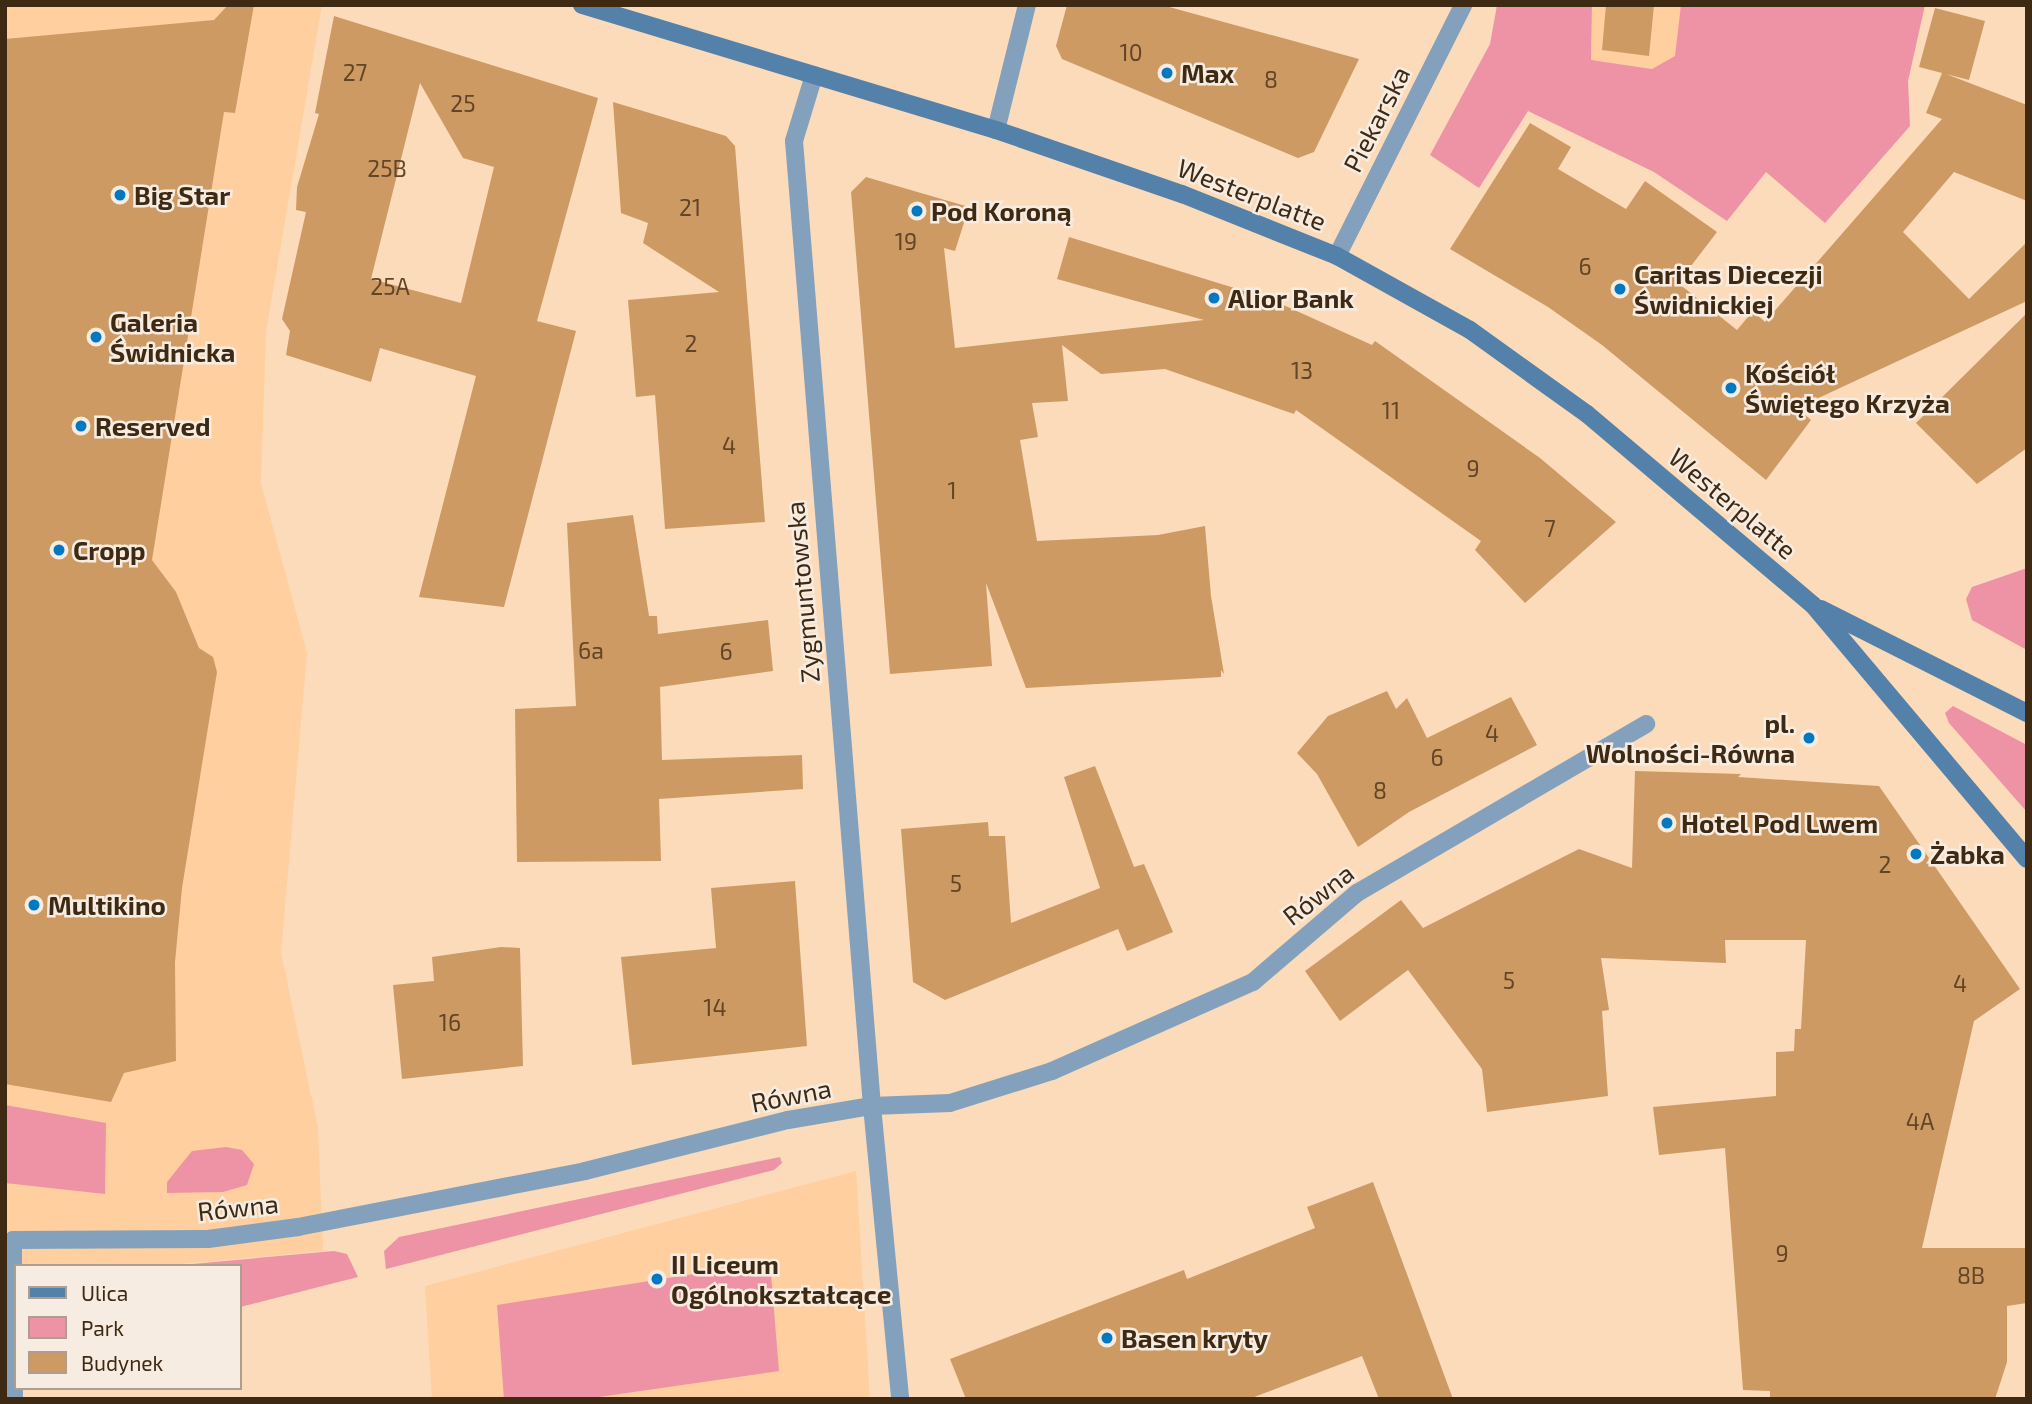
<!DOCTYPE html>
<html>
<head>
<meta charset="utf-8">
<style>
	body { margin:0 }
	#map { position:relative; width:2032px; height:1404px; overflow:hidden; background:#fbdbba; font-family:"Exo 2",sans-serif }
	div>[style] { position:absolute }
	.built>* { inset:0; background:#ffcf9f }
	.green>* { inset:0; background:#ee92a5 }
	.building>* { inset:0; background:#ce9a64 }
	.street>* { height:18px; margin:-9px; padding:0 9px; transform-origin:9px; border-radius:9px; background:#83a1bc }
	.secondary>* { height:18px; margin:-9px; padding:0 9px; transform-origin:9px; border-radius:9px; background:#5481a9 }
	.dots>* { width:19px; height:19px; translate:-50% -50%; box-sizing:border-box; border:4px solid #f7ece1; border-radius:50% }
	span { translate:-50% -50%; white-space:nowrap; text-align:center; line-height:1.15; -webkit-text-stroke:5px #f7ece1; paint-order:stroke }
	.number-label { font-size:23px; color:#624527 }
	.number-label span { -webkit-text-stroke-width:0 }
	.poi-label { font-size:26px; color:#3e2913; font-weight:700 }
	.left { translate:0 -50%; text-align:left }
	.right { translate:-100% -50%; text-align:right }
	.street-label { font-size:26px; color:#3e2913 }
	.frame { position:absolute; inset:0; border:7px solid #3e2913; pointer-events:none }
	.legend { position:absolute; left:14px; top:1264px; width:228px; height:126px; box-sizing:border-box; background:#f7ece1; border:2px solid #ad9e8f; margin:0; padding:9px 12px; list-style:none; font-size:21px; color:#3e2913 }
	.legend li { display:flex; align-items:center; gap:14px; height:35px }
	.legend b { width:35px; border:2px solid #ad9e8f }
</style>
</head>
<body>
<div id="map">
	<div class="built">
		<div style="clip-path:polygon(5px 5px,322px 5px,266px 332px,261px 483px,307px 653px,281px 953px,318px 1128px,323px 1251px,156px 1266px,16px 1266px,5px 1291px)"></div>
		<div style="clip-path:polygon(1592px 5px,1816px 5px,1652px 69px,1591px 60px)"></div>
		<div style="clip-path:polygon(856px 1171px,870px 1399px,432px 1399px,425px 1286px)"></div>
	</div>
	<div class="green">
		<div style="clip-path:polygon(1497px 5px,1592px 5px,1591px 60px,1652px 69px,1675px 56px,1681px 5px,1925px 5px,1908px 81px,1910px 126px,1825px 223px,1766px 172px,1727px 221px,1654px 172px,1528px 111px,1479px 188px,1430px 155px,1490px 44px)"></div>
		<div style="clip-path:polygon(2027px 568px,2027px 650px,1972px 620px,1966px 599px,1972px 587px)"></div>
		<div style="clip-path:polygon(1953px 706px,2027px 745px,2027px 812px,1949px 723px,1945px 713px)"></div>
		<div style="clip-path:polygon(5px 1105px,106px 1123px,105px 1194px,5px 1183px)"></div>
		<div style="clip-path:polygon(226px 1147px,242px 1150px,254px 1164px,247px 1185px,223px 1192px,167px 1193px,167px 1182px,192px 1151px)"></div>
		<div style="clip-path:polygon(780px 1157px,782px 1163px,774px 1170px,386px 1269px,384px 1251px,399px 1237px)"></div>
		<div style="clip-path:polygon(334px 1251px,347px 1254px,358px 1277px,240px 1307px,240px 1266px,170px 1266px)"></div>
		<div style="clip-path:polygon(770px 1262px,779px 1371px,585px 1399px,504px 1399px,497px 1305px)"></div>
	</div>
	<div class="building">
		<div style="clip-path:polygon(228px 5px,254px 5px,235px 113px,224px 112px,152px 560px,176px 592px,199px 648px,213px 657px,217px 672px,182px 888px,175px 962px,176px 1061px,124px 1073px,111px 1102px,5px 1084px,5px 39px,214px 20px)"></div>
		<div style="clip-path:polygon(1067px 5px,1162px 5px,1359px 59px,1314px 152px,1298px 158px,1062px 59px,1056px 46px)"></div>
		<div style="clip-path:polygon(1606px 5px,1654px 5px,1649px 56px,1602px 50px)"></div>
		<div style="clip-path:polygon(1935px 8px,1985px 21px,1969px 80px,1946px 74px,2027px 105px,2027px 201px,1954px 172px,1903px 232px,1969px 299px,2027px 242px,2027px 301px,1797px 408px,1811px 420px,1766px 480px,1602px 345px,1548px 307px,1450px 249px,1530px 123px,1571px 147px,1558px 169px,1626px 209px,1645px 181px,1717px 232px,1678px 283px,1737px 330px,1753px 311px,1765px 322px,1942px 119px,1926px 113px,1942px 73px,1919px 67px)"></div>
		<div style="clip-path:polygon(evenodd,334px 16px,598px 98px,537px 321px,576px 331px,504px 607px,419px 597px,476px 376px,380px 348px,371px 382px,286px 355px,290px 331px,282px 319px,306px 212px,296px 210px,297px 187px,319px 114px,315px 113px,334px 16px,420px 83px,463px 158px,494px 167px,461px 303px,371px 279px,420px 83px)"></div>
		<div style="clip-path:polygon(613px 102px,726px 136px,735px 146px,765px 522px,665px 529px,655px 395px,636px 397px,628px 300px,719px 292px,643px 243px,648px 223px,621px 213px)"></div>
		<div style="clip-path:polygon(866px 177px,969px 207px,955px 251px,944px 248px,955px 348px,1204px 320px,1057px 279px,1069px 237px,1270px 299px,1372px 345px,1375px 341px,1540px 458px,1616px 522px,1525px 603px,1475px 550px,1481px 541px,1296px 410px,1294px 414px,1165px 369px,1101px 374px,1062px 345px,1068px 401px,1032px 403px,1038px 437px,1020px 440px,1037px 541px,1158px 535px,1205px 526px,1211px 596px,1224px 674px,1221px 670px,1221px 677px,1026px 688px,986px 583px,992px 666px,890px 674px,851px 192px)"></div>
		<div style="clip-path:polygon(2027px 313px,2027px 448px,1977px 484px,1916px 423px)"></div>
		<div style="clip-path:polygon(633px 515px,649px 616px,657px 616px,658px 634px,768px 620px,773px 671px,660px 687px,662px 760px,802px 755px,803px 789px,659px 799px,661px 861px,517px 862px,515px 709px,576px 706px,567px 523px)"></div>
		<div style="clip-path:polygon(1387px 691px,1396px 709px,1407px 698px,1427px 738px,1511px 697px,1537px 745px,1409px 812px,1358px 847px,1317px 774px,1297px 753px,1328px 716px)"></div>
		<div style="clip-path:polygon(1095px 766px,1134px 867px,1144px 864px,1173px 932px,1127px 951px,1118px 929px,945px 1000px,913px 982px,901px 829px,988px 822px,989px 836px,1005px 836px,1011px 923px,1100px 888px,1064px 777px)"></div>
		<div style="clip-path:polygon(1635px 771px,1741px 774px,1738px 777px,1879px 786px,2020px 989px,1974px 1021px,1922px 1248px,2027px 1248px,2027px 1303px,2007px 1306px,2007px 1362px,1995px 1399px,1770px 1399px,1770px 1391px,1743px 1390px,1725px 1148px,1659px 1155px,1653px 1107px,1776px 1096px,1776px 1052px,1794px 1051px,1795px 1029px,1801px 1029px,1806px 940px,1725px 940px,1726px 963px,1601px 958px,1609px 1010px,1602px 1011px,1608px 1096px,1487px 1112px,1482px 1069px,1408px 970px,1340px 1021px,1305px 971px,1401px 900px,1423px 928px,1579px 849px,1632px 868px)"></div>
		<div style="clip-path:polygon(795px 881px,807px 1046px,632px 1065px,621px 957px,716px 948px,711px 888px)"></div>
		<div style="clip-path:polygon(501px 947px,520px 948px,523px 1066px,402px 1079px,393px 985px,434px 981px,432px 957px)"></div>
		<div style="clip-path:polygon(1373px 1182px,1453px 1399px,1379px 1399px,1362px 1356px,1249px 1399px,966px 1399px,950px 1359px,1184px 1270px,1187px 1279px,1315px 1228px,1307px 1207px)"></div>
	</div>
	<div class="street">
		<div style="left:814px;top:75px;width:69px;rotate:106.9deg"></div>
		<div style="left:794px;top:141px;width:968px;rotate:85.38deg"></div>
		<div style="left:872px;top:1106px;width:294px;rotate:84.5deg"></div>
		<div style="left:996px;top:130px;width:129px;rotate:-76.1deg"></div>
		<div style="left:1337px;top:256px;width:281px;rotate:-63.3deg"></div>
		<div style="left:14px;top:1399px;width:159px;rotate:-90.4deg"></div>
		<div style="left:13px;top:1240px;width:195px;rotate:-0.3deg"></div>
		<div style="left:208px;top:1239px;width:91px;rotate:-7.6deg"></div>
		<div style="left:298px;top:1227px;width:292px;rotate:-11deg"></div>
		<div style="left:585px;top:1171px;width:209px;rotate:-14.1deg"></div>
		<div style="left:788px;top:1120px;width:85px;rotate:-9.5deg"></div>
		<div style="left:872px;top:1106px;width:78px;rotate:-2.2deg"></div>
		<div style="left:950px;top:1103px;width:107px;rotate:-17.4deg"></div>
		<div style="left:1052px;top:1071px;width:220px;rotate:-23.9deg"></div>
		<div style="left:1253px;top:982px;width:137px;rotate:-40.6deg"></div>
		<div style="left:1357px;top:893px;width:335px;rotate:-30.3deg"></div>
	</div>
	<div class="secondary">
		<div style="left:582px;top:5px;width:432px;rotate:16.8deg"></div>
		<div style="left:996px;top:130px;width:197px;rotate:19deg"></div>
		<div style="left:1182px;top:194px;width:167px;rotate:21.8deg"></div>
		<div style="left:1337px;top:256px;width:152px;rotate:29.1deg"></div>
		<div style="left:1470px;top:330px;width:144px;rotate:35.7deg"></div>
		<div style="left:1587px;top:414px;width:296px;rotate:40.2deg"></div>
		<div style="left:1813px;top:605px;width:332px;rotate:49.9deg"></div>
		<div style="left:1821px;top:609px;width:231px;rotate:26.8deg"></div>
	</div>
	<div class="dots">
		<div style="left:1167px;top:73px;background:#0178c2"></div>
		<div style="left:120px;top:195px;background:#0178c2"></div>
		<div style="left:917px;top:211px;background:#0178c2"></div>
		<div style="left:1620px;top:289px;background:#0178c2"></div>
		<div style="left:1214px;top:298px;background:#0178c2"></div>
		<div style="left:96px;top:337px;background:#0178c2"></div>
		<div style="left:1731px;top:388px;background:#0178c2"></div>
		<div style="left:81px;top:426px;background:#0178c2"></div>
		<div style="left:59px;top:550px;background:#0178c2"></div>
		<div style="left:1809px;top:738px;background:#0178c2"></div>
		<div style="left:1667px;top:823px;background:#0178c2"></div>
		<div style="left:1916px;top:854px;background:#0178c2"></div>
		<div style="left:34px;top:905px;background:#0178c2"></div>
		<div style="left:657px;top:1279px;background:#0178c2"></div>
		<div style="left:1107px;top:1338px;background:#0178c2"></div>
	</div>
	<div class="number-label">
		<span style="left:1131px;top:52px">10</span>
		<span style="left:355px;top:72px">27</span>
		<span style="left:1271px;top:79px">8</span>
		<span style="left:463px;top:103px">25</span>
		<span style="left:387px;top:168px">25B</span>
		<span style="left:690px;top:207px">21</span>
		<span style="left:906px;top:241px">19</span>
		<span style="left:1585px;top:266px">6</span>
		<span style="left:390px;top:286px">25A</span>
		<span style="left:691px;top:343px">2</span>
		<span style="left:1302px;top:370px">13</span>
		<span style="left:1391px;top:410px">11</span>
		<span style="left:729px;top:445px">4</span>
		<span style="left:1473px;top:468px">9</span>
		<span style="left:952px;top:490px">1</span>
		<span style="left:1550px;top:528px">7</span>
		<span style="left:591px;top:650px">6a</span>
		<span style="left:726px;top:651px">6</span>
		<span style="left:1492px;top:733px">4</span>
		<span style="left:1437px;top:757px">6</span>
		<span style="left:1380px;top:790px">8</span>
		<span style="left:1885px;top:864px">2</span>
		<span style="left:956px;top:883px">5</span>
		<span style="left:1509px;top:980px">5</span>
		<span style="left:1960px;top:983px">4</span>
		<span style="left:715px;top:1007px">14</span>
		<span style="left:450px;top:1022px">16</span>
		<span style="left:1920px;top:1121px">4A</span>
		<span style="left:1782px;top:1253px">9</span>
		<span style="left:1971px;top:1275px">8B</span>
	</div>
	<div class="poi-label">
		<span class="left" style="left:1181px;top:73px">Max</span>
		<span class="left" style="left:134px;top:195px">Big Star</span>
		<span class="left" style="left:931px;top:211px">Pod Koroną</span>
		<span class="left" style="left:1634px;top:289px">Caritas Diecezji<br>Świdnickiej</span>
		<span class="left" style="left:1228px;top:298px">Alior Bank</span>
		<span class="left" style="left:110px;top:337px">Galeria<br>Świdnicka</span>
		<span class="left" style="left:1745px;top:388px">Kościół<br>Świętego Krzyża</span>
		<span class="left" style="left:95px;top:426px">Reserved</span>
		<span class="left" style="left:73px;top:550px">Cropp</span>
		<span class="right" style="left:1795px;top:738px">pl.<br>Wolności-Równa</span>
		<span class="left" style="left:1681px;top:823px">Hotel Pod Lwem</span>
		<span class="left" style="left:1930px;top:854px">Żabka</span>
		<span class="left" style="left:48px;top:905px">Multikino</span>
		<span class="left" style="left:671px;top:1279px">II Liceum<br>Ogólnokształcące</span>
		<span class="left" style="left:1121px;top:1338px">Basen kryty</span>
	</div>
	<div class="street-label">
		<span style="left:1376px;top:119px;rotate:-63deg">Piekarska</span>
		<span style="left:1252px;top:194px;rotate:21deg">Westerplatte</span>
		<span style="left:1733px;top:503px;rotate:40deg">Westerplatte</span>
		<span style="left:802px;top:592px;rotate:-95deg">Zygmuntowska</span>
		<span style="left:1318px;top:894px;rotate:-38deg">Równa</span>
		<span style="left:791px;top:1095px;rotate:-11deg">Równa</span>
		<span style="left:238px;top:1207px;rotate:-6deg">Równa</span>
	</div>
	<div class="frame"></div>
	<ul class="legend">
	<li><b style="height:9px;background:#5481a9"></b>Ulica</li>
	<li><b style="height:19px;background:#ee92a5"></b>Park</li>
	<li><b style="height:19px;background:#ce9a64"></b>Budynek</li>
	</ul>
</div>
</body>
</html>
